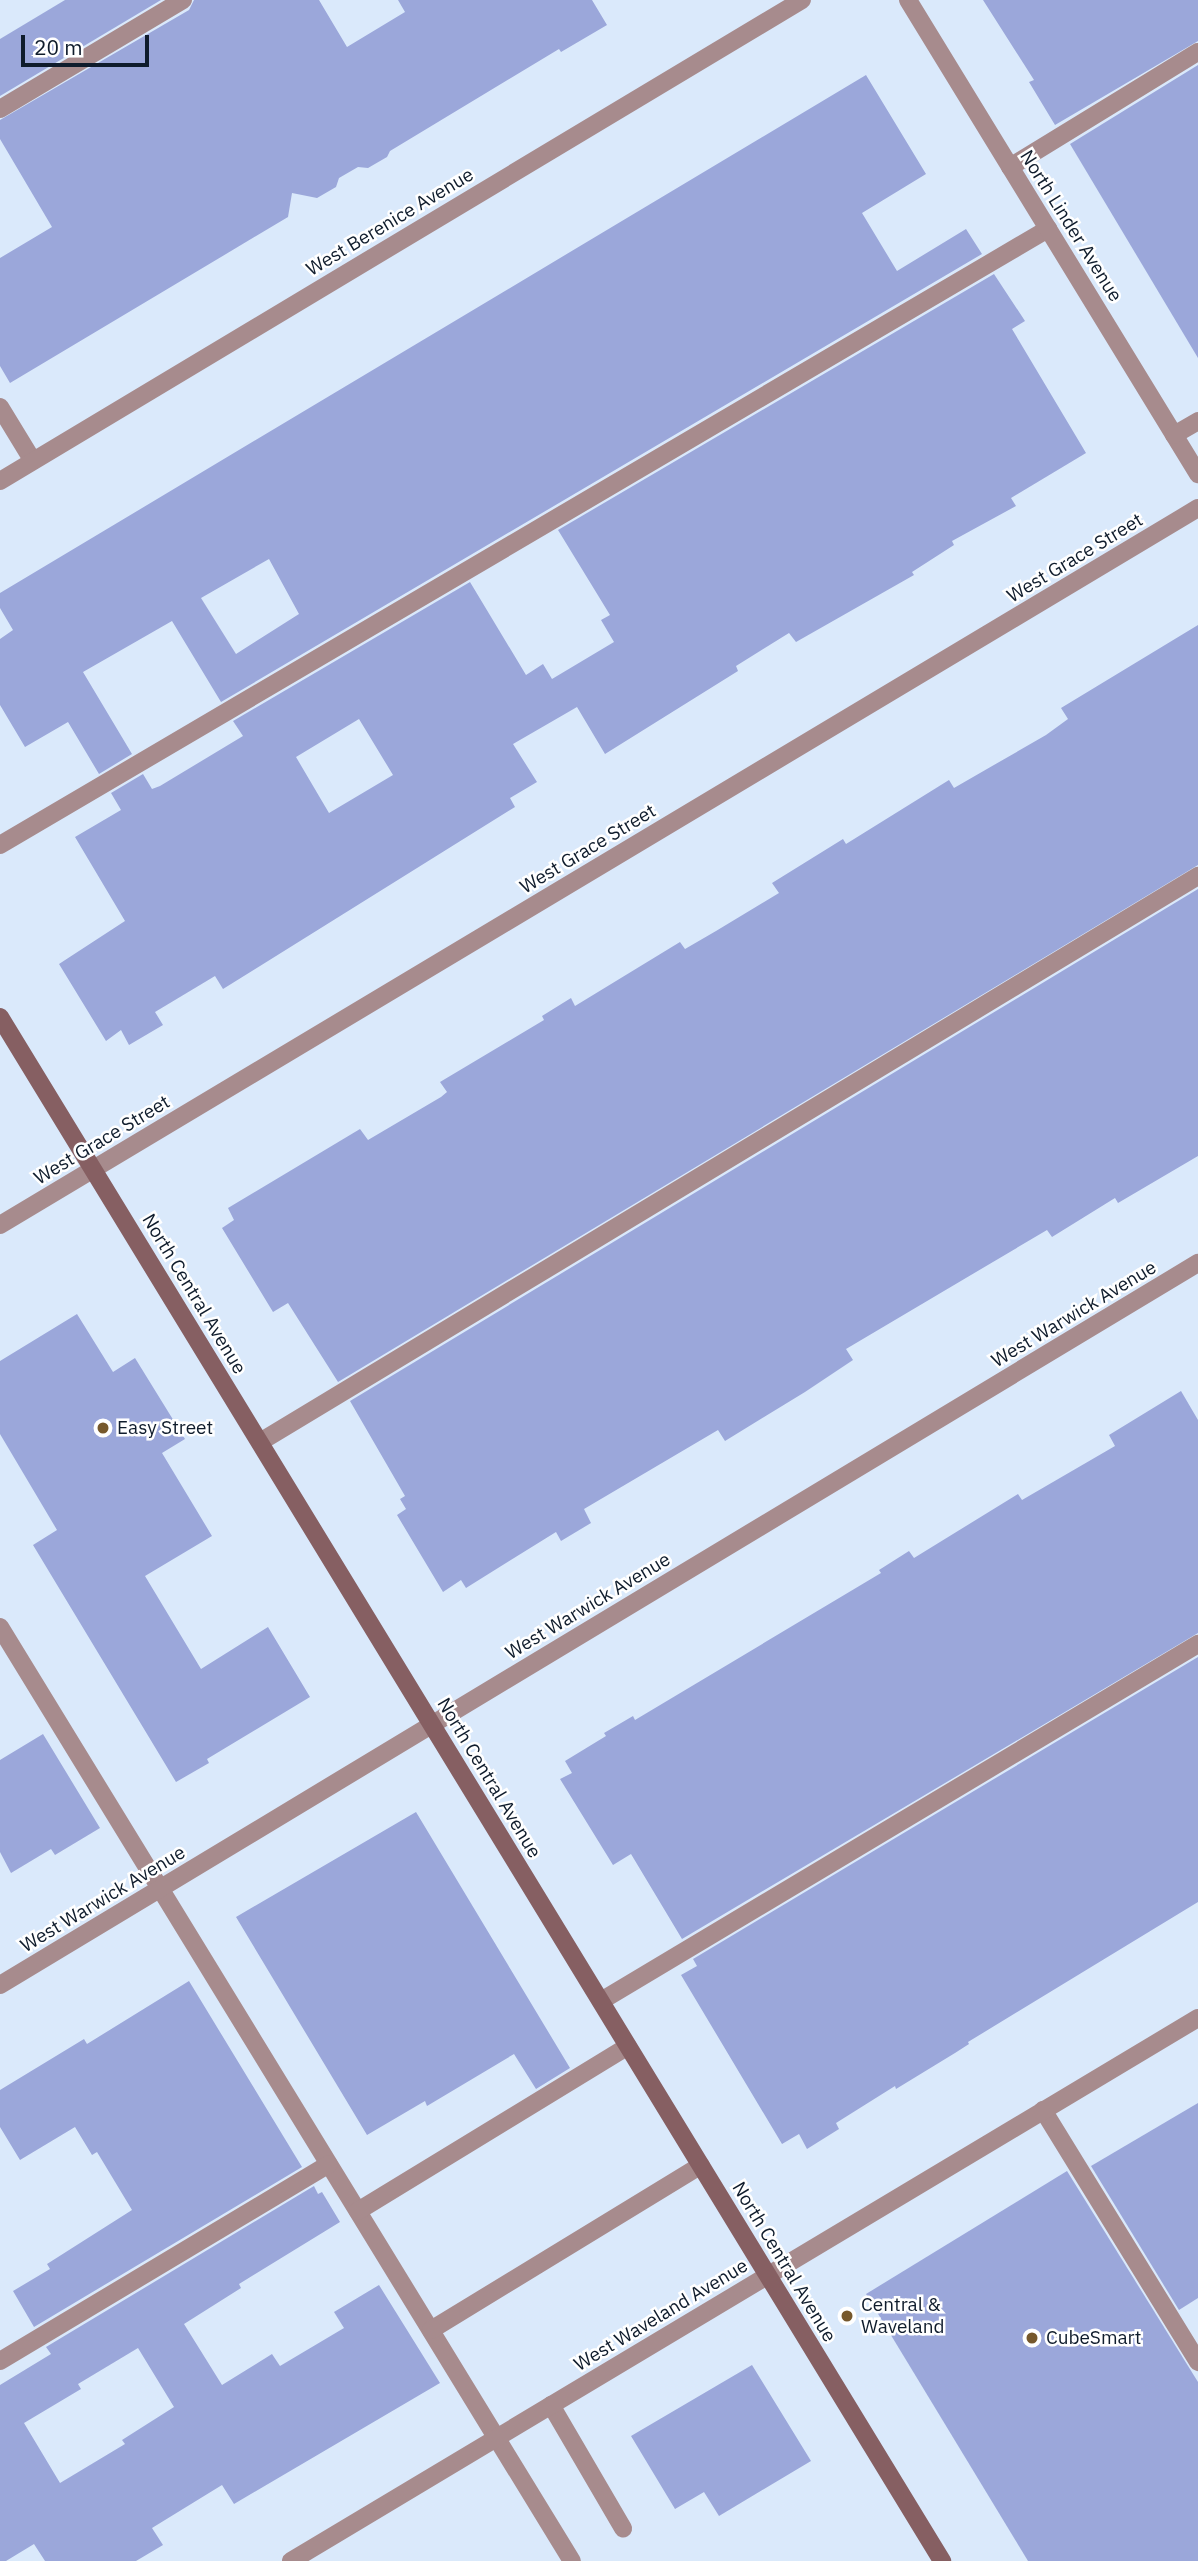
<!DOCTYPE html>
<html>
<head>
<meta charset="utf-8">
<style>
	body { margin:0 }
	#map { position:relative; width:1198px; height:2561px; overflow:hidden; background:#dae9fb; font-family:"IBM Plex Sans",sans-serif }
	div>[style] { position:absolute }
	.building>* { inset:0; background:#9ba7da }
	.lane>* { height:18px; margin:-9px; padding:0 9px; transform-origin:9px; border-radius:9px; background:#a78b8d }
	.street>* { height:18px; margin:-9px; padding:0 9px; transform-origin:9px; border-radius:9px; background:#a78b8d }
	.secondary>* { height:18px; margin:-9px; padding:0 9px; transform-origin:9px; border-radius:9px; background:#865f62 }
	.dots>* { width:19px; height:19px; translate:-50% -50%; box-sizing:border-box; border:4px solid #fff; border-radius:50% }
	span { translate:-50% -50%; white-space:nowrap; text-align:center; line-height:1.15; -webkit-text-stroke:5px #fff; paint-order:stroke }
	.street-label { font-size:19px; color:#0f1c2c }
	.poi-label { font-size:19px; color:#0f1c2c }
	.left { translate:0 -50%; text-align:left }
	.scale { position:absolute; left:21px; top:35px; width:128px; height:32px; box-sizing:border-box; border:4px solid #0f1c2c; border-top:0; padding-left:9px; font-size:21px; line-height:24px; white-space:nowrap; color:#0f1c2c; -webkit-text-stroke:5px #fff; paint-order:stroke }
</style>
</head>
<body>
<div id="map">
	<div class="building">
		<div style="clip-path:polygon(65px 0,161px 0,0 96px,0 39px)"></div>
		<div style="clip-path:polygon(194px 0,319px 0,347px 47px,405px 12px,398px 0,592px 0,607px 25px,561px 52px,559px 49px,390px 151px,387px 157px,368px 168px,358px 167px,339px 178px,336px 187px,317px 198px,292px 193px,288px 217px,10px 383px,0 366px,0 258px,52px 227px,0 139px,0 120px,189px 10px)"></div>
		<div style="clip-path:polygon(983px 0,1198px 0,1198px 41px,1055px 125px,1029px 82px,1034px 80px)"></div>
		<div style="clip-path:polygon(1198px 65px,1198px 358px,1070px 144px)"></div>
		<div style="clip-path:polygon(evenodd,866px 75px,926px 174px,862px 213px,897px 271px,966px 229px,982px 254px,221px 702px,172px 621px,83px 672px,132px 754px,99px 774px,68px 722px,25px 747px,0 705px,0 639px,13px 630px,0 608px,0 593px,866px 75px,269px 559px,299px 614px,236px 654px,201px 598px,269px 559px)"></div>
		<div style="clip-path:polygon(evenodd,994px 274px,1025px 321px,1012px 329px,1086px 453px,1011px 498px,1016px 506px,952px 541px,954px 545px,912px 572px,914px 575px,796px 642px,789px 633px,736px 666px,738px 671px,605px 754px,577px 707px,513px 744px,537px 782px,510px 798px,515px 807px,223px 989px,215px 976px,155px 1012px,163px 1025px,129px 1045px,121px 1030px,106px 1041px,59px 964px,125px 921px,75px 837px,121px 810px,111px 793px,143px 774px,152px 789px,160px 786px,243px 736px,233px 721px,470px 582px,526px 675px,543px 664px,552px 679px,614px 642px,601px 620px,610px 615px,558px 530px,994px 274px,359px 719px,393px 775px,329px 813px,296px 757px,359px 719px)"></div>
		<div style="clip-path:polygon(1198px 625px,1198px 865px,338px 1382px,288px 1303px,273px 1312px,222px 1228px,234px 1220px,228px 1208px,360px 1129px,368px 1140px,441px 1097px,447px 1092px,440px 1082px,544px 1020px,542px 1016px,571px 998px,575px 1006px,680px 942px,685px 949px,716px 931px,779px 893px,772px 883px,843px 839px,846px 844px,949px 780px,954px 788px,1046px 735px,1068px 719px,1061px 708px)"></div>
		<div style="clip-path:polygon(1198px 889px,1198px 1156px,1118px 1203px,1115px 1198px,1052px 1237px,1047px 1230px,846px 1349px,853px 1360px,805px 1392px,725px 1441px,718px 1430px,584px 1509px,591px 1523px,561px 1541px,556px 1532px,466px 1588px,461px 1580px,443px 1592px,397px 1515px,406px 1509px,400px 1499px,405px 1496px,350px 1401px)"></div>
		<div style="clip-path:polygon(77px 1314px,113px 1372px,135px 1358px,185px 1439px,162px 1453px,212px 1536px,145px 1576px,201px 1669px,268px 1627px,310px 1697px,207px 1759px,209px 1763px,176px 1782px,33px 1545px,57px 1530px,0 1434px,0 1361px)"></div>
		<div style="clip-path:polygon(1181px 1391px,1198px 1420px,1198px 1633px,682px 1939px,631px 1854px,613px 1865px,560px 1779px,572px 1773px,565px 1761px,606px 1736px,604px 1733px,633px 1716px,635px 1720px,881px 1573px,879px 1570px,909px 1551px,914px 1558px,1018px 1494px,1022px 1500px,1115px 1446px,1109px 1435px)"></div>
		<div style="clip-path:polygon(1198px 1657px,1198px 1902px,968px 2042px,969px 2044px,955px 2053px,896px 2089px,895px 2086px,836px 2123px,839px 2129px,807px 2149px,799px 2134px,782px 2144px,681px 1975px,697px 1966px,693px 1959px)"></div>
		<div style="clip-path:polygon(43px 1734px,100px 1828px,55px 1855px,51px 1849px,11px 1873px,0 1852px,0 1760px)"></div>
		<div style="clip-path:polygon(416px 1812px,570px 2068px,536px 2089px,514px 2054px,427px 2106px,425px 2101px,367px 2135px,236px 1917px)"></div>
		<div style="clip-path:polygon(189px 1981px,302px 2167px,34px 2327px,13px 2291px,50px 2269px,47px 2264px,132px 2210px,97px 2152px,92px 2155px,75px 2127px,20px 2160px,0 2127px,0 2090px,84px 2039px,87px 2044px)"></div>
		<div style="clip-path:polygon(1198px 2103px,1198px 2298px,1179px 2310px,1091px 2166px)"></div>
		<div style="clip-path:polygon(1067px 2171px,1198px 2382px,1198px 2561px,1028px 2561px,866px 2294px)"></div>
		<div style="clip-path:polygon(evenodd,314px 2186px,318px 2194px,322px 2192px,340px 2222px,239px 2284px,241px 2288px,184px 2324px,222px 2385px,272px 2354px,280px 2366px,344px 2328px,334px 2312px,379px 2285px,440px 2383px,234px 2504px,222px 2485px,152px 2528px,163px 2545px,136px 2561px,45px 2561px,34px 2544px,6px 2561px,0 2561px,0 2385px,51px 2354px,46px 2347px,314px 2186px,138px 2348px,174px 2407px,122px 2440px,125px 2444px,60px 2483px,24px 2423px,81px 2389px,78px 2384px,138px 2348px)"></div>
		<div style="clip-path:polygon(752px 2365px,811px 2461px,719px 2516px,704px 2492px,675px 2509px,631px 2436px)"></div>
	</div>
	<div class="lane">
		<div style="left:0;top:109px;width:213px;rotate:-30.8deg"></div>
		<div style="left:1010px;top:167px;width:220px;rotate:-31.5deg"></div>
		<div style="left:0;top:407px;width:63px;rotate:58.6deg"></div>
		<div style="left:0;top:845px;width:1216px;rotate:-30.45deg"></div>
		<div style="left:260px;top:1442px;width:1096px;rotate:-31.11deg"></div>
		<div style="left:0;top:1627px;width:1095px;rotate:58.52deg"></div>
		<div style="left:601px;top:2001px;width:696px;rotate:-30.88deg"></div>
		<div style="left:1043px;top:2110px;width:296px;rotate:58.4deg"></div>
		<div style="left:358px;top:2211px;width:316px;rotate:-31.4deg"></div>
		<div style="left:431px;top:2330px;width:316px;rotate:-31.4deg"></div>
		<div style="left:0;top:2361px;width:383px;rotate:-30.9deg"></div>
		<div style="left:551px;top:2405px;width:143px;rotate:59.7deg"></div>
	</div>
	<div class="street">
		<div style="left:908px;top:0;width:556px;rotate:58.54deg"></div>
		<div style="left:1174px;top:435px;width:28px;rotate:-30deg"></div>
		<div style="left:0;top:481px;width:935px;rotate:-30.95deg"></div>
		<div style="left:0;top:1225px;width:1396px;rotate:-30.9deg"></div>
		<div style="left:0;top:1985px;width:1399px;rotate:-31.08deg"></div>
		<div style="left:291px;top:2561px;width:1057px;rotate:-30.91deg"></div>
	</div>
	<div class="secondary">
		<div style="left:0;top:1017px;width:1809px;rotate:58.61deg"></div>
	</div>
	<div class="dots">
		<div style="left:103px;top:1428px;background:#76582c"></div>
		<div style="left:847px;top:2316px;background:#76582c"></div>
		<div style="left:1032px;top:2338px;background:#76582c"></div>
	</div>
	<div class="street-label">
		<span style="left:390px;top:222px;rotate:-31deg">West Berenice Avenue</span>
		<span style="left:1071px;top:226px;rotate:58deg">North Linder Avenue</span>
		<span style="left:1075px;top:558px;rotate:-31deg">West Grace Street</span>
		<span style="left:588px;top:849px;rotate:-31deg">West Grace Street</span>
		<span style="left:102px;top:1140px;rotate:-31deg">West Grace Street</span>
		<span style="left:194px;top:1294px;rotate:59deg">North Central Avenue</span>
		<span style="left:1074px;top:1314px;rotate:-31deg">West Warwick Avenue</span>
		<span style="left:588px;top:1606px;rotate:-31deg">West Warwick Avenue</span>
		<span style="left:489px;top:1778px;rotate:59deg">North Central Avenue</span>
		<span style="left:103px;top:1899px;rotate:-31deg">West Warwick Avenue</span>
		<span style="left:784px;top:2262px;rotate:59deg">North Central Avenue</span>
		<span style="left:661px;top:2315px;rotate:-31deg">West Waveland Avenue</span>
	</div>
	<div class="poi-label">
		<span class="left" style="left:117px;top:1428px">Easy Street</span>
		<span class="left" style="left:861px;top:2316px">Central &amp;<br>Waveland</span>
		<span class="left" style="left:1046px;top:2338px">CubeSmart</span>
	</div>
	<div class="scale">20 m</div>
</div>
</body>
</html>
